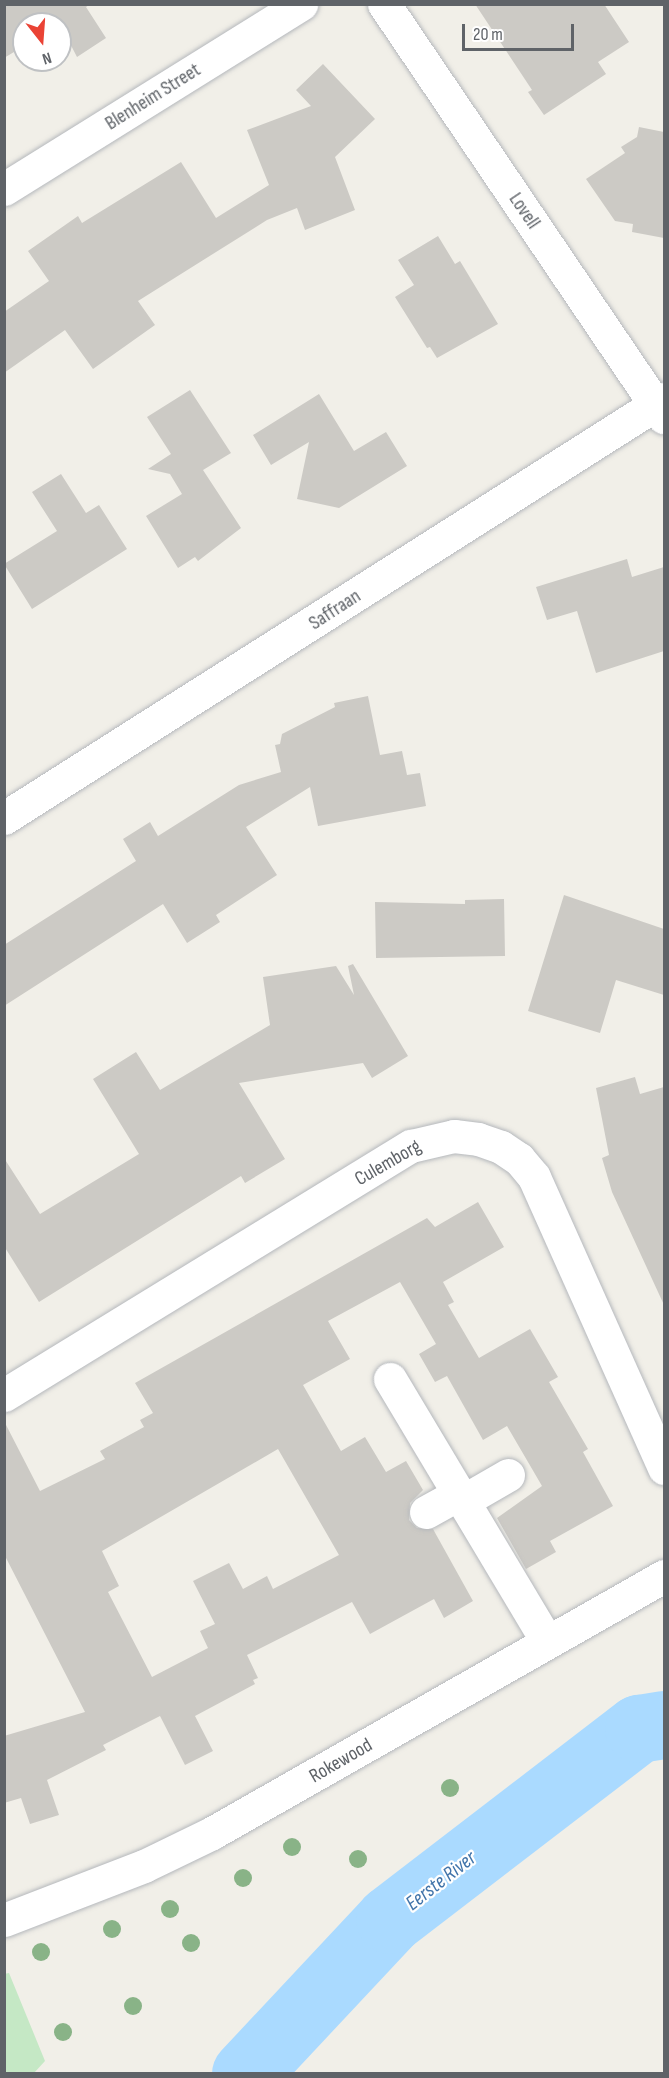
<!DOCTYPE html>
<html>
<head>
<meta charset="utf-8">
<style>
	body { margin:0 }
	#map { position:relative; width:669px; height:2078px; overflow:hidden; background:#f1efe8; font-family:"Sofia Sans Condensed",sans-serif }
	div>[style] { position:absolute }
	.green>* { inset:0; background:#c5e8c5 }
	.river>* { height:68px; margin:-34px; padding:0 34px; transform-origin:34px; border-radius:34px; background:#aadaff }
	.building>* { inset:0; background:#cccac5 }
	.roads { filter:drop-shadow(0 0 2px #b5b8bc) drop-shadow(0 0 2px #b5b8bc) }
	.minor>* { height:33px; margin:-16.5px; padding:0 16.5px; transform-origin:16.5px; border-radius:16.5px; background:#fff }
	.trees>* { width:18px; height:18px; margin:-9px; border-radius:50%; background:#89b387 }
	span { translate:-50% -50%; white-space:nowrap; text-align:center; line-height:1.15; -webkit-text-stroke:4.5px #fff; paint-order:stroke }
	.street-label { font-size:20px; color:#5f6368 }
	.water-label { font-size:21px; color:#4174aa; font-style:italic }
	.frame { position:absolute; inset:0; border:6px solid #5f6368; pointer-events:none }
	.north { position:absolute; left:12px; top:12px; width:60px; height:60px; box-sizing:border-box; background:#fff; border:2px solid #bfc1c3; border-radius:50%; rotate:163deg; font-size:16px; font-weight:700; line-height:24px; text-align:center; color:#5f6368 }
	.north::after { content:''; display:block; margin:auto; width:21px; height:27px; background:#ea4335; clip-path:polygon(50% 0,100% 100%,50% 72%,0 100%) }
	.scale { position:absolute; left:462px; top:24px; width:112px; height:27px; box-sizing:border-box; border:3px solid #5f6368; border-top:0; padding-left:8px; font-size:18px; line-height:21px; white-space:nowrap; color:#5f6368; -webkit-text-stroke:4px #fff; paint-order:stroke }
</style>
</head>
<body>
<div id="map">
	<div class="green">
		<div style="clip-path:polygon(9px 1973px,45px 2061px,34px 2073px,5px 2073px,4px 1974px)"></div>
	</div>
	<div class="river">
		<div style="left:246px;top:2074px;width:211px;rotate:-46.9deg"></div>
		<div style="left:390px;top:1920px;width:314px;rotate:-37.5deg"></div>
		<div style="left:639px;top:1729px;width:25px;rotate:-9deg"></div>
	</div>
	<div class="building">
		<div style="clip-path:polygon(4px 4px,90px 4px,86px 7px,106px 38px,77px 57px,60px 24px,24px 24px,24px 46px,4px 58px)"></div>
		<div style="clip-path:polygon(475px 4px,604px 4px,629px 42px,598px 62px,606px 74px,544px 115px,528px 92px,532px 90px)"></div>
		<div style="clip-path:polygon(323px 64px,375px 119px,335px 157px,355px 210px,305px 230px,297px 208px,267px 220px,138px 301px,155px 325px,93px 369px,65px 330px,4px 373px,4px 312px,49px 281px,28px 251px,78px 216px,82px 223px,181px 162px,216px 218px,269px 185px,247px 130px,311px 106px,296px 90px)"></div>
		<div style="clip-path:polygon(639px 127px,664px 132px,664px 238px,632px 232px,633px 224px,615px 221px,586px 179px,625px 153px,621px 147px,637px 137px)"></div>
		<div style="clip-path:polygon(438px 236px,455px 264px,460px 261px,498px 324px,437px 358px,430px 347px,427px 348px,395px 297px,414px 285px,398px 260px)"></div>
		<div style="clip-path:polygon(190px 390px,231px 453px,203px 470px,241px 528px,198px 561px,195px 557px,178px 568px,146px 516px,182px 494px,170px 474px,148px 469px,171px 454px,147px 417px)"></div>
		<div style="clip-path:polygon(319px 394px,354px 451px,386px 432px,407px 466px,339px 508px,297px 499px,309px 442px,271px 465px,253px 435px)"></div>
		<div style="clip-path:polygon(61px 474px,86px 513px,99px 505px,127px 549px,32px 609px,4px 564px,57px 531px,32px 492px)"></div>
		<div style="clip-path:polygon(627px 559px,632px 577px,664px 567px,664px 651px,596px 673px,577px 611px,547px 620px,536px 587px)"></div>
		<div style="clip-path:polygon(368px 696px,380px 755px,402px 751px,407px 775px,420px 773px,426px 806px,318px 826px,310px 787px,246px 827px,277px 875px,216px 915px,220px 922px,187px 943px,163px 904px,4px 1006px,4px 945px,136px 861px,123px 839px,150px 822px,158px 836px,239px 785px,281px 772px,275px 745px,280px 744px,282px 734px,335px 707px,334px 703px)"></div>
		<div style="clip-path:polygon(564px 895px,664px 929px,664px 995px,616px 980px,600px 1033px,528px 1011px)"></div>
		<div style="clip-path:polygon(504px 899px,505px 956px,376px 958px,375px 902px,465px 904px,465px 900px)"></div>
		<div style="clip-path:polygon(353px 964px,408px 1056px,372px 1078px,363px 1063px,239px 1083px,285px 1159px,245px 1183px,241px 1176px,39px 1302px,4px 1246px,4px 1158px,40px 1214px,139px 1154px,93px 1079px,136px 1052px,160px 1090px,270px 1025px,263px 977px,336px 966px,354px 995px,348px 966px)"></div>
		<div style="clip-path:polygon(635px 1077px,640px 1094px,664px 1087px,664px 1305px,612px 1192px,602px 1158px,609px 1155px,596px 1088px)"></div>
		<div style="clip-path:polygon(evenodd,478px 1202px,504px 1247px,443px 1282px,454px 1302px,448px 1305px,479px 1358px,530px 1329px,558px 1377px,549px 1382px,588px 1449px,583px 1452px,613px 1506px,550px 1541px,556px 1552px,526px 1569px,497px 1518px,542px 1486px,507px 1426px,483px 1440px,447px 1376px,435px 1382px,419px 1354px,436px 1344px,400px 1282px,328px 1321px,350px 1359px,303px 1385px,341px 1451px,365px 1437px,386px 1472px,406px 1461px,423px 1490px,410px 1503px,409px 1520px,417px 1528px,433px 1529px,473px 1601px,444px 1618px,434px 1599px,370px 1634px,352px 1602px,247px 1655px,258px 1678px,253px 1680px,255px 1684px,195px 1716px,213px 1751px,185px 1765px,160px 1716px,103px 1745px,106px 1750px,47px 1780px,59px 1815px,30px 1824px,21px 1798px,4px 1803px,4px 1736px,85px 1712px,4px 1554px,4px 1421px,40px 1491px,105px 1459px,100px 1451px,144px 1427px,140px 1420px,153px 1413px,135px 1383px,427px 1218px,435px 1227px,478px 1202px,278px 1449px,339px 1555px,273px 1589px,267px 1576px,243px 1589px,229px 1563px,193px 1581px,215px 1624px,200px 1631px,208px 1648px,152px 1677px,108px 1592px,119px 1586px,102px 1551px,278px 1449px)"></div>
	</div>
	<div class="roads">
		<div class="minor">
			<div style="left:384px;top:4px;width:499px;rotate:55.9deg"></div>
			<div style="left:4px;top:189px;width:350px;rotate:-31.9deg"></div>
			<div style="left:4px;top:818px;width:782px;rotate:-32.41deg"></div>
			<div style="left:390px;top:1379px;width:305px;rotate:59.1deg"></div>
			<div style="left:4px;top:1395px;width:477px;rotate:-31.5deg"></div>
			<div style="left:411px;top:1146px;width:44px;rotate:-13.1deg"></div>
			<div style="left:454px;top:1136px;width:24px;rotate:7deg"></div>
			<div style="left:478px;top:1139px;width:24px;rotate:19deg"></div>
			<div style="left:501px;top:1147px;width:22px;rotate:34deg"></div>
			<div style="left:519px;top:1159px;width:23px;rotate:50deg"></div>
			<div style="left:534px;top:1177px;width:319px;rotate:65.9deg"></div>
			<div style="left:463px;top:1501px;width:52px;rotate:-30deg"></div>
			<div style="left:426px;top:1512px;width:38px;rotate:-29deg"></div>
			<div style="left:4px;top:1920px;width:150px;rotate:-21.1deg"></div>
			<div style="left:144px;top:1866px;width:76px;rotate:-25.9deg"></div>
			<div style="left:212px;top:1833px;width:520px;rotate:-29.62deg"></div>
		</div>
	</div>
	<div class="trees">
		<div style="left:450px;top:1788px"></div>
		<div style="left:292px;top:1847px"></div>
		<div style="left:358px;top:1859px"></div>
		<div style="left:243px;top:1878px"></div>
		<div style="left:170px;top:1909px"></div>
		<div style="left:112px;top:1929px"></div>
		<div style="left:191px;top:1943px"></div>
		<div style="left:41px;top:1952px"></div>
		<div style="left:133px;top:2006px"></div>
		<div style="left:63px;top:2032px"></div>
	</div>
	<div class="street-label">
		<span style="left:153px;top:97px;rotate:-32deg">Blenheim Street</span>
		<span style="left:524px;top:211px;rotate:56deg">Lovell</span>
		<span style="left:335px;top:610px;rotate:-33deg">Saffraan</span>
		<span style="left:388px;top:1163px;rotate:-30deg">Culemborg</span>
		<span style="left:341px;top:1761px;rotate:-30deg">Rokewood</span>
	</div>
	<div class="water-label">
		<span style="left:441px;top:1881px;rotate:-38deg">Eerste River</span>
	</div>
	<div class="frame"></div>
	<div class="north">N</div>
	<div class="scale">20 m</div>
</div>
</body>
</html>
